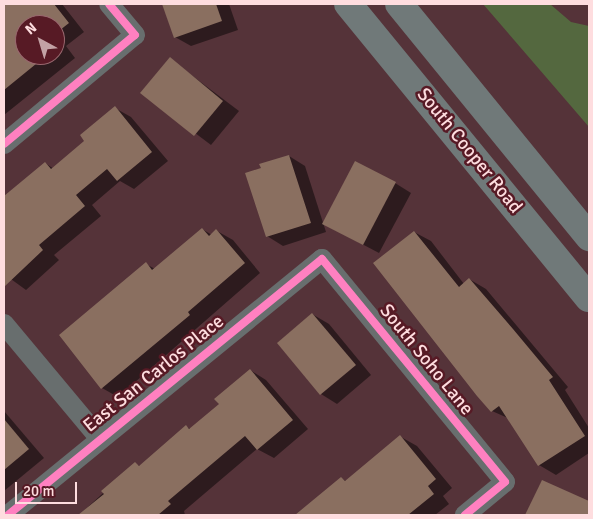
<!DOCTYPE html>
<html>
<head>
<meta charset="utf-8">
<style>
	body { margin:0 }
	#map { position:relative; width:593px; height:519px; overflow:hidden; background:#553339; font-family:Signika,sans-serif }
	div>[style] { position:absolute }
	.green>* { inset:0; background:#54683f }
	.shadow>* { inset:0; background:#0007 }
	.building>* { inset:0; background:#8a6f60 }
	.minor>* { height:20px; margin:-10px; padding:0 10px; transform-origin:10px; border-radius:10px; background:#686e6e }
	.secondary>* { height:28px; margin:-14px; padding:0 14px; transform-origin:14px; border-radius:14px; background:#707979 }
	.cycleway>* { height:8px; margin:-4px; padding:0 4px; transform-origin:4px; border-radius:4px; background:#ff80c0 }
	span { translate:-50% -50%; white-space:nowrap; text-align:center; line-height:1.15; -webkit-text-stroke:5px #571a25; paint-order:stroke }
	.street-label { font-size:19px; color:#fedddf }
	.frame { position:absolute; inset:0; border:5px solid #fedddf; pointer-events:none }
	.north { position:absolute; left:15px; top:15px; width:50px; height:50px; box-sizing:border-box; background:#571a25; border:1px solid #9a686f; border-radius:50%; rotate:321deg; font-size:14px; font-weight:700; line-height:20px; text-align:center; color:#fedddf }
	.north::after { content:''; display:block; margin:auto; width:18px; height:22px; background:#c3a2a5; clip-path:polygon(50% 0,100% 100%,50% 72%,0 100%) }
	.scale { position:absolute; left:15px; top:482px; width:62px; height:22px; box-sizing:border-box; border:2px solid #fedddf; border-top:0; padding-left:6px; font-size:15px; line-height:18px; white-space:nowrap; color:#fedddf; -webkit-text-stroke:4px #571a25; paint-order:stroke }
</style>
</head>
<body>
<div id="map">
	<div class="green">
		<div style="clip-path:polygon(483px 4px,550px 4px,571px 22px,589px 26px,589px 127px)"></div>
	</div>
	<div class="shadow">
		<div style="clip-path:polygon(evenodd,62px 4px,84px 32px,66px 46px,75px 58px,4px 115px,4px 21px,8px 18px,4px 5px,62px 4px,25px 25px,55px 25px,55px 55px,25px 55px,25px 25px)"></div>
		<div style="clip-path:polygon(164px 4px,229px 4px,238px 30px,191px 46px,175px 37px)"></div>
		<div style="clip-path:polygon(170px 59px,239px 111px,211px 145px,142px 93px)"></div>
		<div style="clip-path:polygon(115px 108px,131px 117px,168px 161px,134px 189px,120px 181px,92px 205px,101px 216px,54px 255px,59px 260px,26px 290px,4px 274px,4px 198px,45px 163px,54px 169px,86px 141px)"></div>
		<div style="clip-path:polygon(289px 156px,305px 166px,326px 232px,283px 246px,267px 236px)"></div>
		<div style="clip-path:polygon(395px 183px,411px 193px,379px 253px,324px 224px)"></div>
		<div style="clip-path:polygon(202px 229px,212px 235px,217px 231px,233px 240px,260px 273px,118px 397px,102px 388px,146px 264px,155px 269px)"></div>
		<div style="clip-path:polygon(414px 232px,431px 241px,464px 284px,469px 279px,486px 289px,568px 387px,565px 390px,589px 428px,589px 453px,556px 475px,539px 465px,510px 419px,492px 411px)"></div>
		<div style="clip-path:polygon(312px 314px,329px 324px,371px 375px,337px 404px,321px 394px,278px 343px)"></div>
		<div style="clip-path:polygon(250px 370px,266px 380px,308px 429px,274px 458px,257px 449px,184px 511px,185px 515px,79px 515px,135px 464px,140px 466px,186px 427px,191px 429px,220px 404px)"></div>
		<div style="clip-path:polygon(4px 411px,44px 458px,4px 491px)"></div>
		<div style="clip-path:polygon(401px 437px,417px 446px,452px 488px,443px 496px,449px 504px,435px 515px,300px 515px,341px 478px,346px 481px)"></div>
		<div style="clip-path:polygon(542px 481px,589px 503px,589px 515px,526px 515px)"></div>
	</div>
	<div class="building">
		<div style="clip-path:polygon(4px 4px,54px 4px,69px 23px,55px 34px,55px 25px,25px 25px,25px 55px,47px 55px,4px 90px)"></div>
		<div style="clip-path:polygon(162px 4px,216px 4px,222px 21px,174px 38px)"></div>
		<div style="clip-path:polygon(170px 57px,223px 101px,194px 136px,140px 93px)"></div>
		<div style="clip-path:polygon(115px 106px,152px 152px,117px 181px,107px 169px,76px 195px,85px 206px,39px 245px,43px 250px,4px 287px,4px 196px,45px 162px,51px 169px,84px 141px,80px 135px)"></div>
		<div style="clip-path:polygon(289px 155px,311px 223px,266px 237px,245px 173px,261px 168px,259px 164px)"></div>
		<div style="clip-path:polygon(355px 161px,396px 182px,363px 245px,322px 224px)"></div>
		<div style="clip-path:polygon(202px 228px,209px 236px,216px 229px,245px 263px,188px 312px,190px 315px,101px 389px,59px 335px,146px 262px,152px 270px)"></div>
		<div style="clip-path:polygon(414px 231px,459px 287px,469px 278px,513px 329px,553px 377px,549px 380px,585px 436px,538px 466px,499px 406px,491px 412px,477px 396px,373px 263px)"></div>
		<div style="clip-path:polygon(312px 313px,356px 365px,320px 395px,277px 343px)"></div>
		<div style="clip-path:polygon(250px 369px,293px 420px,257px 450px,245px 436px,168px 501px,171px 504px,158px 515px,78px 515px,104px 494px,101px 491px,135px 462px,139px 466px,186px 425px,189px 429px,219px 404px,214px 399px)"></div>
		<div style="clip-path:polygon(4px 419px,29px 449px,4px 470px)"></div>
		<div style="clip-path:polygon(400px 435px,436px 479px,428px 486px,434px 494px,408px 515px,295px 515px,341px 477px,345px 481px)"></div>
		<div style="clip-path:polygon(542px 480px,589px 501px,589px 515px,525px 515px)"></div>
	</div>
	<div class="minor">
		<div style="left:4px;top:144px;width:170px;rotate:-39.8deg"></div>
		<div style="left:135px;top:35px;width:40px;rotate:-130deg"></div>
		<div style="left:4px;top:324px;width:150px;rotate:50.1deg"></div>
		<div style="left:8px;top:515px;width:405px;rotate:-39.2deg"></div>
		<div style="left:322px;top:259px;width:288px;rotate:50.6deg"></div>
		<div style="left:505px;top:482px;width:52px;rotate:140.5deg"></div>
	</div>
	<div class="secondary">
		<div style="left:348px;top:4px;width:380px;rotate:50.7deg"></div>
		<div style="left:399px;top:4px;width:301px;rotate:50.8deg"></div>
	</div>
	<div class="cycleway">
		<div style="left:4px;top:144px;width:170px;rotate:-39.8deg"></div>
		<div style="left:135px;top:35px;width:40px;rotate:-130deg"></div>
		<div style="left:8px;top:515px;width:405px;rotate:-39.2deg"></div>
		<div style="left:322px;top:259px;width:288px;rotate:50.6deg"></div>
		<div style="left:505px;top:482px;width:52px;rotate:140.5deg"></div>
	</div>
	<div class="street-label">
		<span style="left:469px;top:151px;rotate:51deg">South Cooper Road</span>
		<span style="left:426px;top:360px;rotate:51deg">South Soho Lane</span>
		<span style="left:154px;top:374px;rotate:-39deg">East San Carlos Place</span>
	</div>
	<div class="frame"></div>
	<div class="north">N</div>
	<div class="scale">20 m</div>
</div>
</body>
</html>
